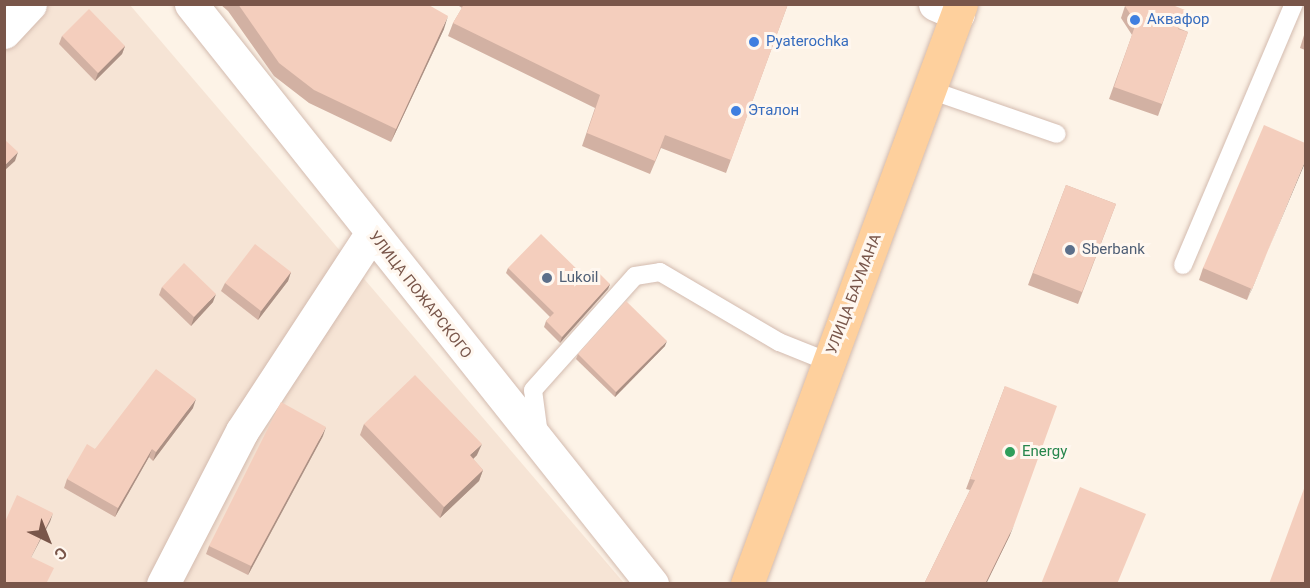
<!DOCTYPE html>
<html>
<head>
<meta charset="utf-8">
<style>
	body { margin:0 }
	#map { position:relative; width:1310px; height:588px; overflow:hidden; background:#fdf3e7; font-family:Roboto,sans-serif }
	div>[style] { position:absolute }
	.residential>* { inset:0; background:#f6e4d5 }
	.roads { filter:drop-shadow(0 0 2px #d3bbaf) drop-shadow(0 0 2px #d3bbaf) }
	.service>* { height:18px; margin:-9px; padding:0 9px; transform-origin:9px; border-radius:9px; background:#fff }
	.minor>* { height:33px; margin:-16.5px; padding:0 16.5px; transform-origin:16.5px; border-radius:16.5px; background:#fff }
	.primary>* { height:33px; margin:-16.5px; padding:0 16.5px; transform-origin:16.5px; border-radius:16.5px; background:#fed09d }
	.wall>* { inset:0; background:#d2b1a3 }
	.shaded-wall>* { inset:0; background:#ab9084 }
	.building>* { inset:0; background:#f4cebd }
	.dots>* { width:16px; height:16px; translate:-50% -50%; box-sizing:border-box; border:3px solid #fff7ef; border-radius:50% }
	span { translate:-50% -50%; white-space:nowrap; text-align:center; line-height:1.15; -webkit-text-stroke:6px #fff7ef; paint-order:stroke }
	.shop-label { font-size:15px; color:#366cbe }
	.left { translate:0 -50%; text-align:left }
	.service-label { font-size:15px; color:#4e5e75 }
	.street-label { font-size:15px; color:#79564a }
	.leisure-label { font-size:15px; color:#27864d }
	.frame { position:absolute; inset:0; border:6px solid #79564a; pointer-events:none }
	.north { position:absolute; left:18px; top:510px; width:60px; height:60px; -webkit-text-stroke:4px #fff7ef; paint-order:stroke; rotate:137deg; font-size:16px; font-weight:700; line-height:24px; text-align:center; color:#79564a }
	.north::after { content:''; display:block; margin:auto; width:21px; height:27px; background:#79564a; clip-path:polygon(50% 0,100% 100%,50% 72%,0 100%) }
</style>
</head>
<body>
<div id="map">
	<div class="residential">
		<div style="clip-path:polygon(4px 5px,130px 5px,624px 583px,5px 583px)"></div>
	</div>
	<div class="roads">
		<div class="service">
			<div style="left:930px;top:90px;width:134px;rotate:19.1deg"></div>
			<div style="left:1183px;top:265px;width:284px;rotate:-67deg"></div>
			<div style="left:539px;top:435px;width:45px;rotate:-97.6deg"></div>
			<div style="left:533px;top:390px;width:153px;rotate:-48.2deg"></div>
			<div style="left:635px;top:276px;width:25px;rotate:-9deg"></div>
			<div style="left:660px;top:272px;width:138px;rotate:30.5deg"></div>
			<div style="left:779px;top:342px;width:54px;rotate:21.8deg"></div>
		</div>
		<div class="minor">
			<div style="left:191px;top:4px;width:741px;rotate:51.52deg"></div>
			<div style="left:935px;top:4px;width:25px;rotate:23deg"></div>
			<div style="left:4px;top:32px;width:38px;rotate:-47deg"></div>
			<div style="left:163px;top:584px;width:172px;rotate:-62.7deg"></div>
			<div style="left:242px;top:431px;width:235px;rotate:-56.8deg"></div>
		</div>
		<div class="primary">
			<div style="left:747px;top:584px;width:618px;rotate:-69.75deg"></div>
		</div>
	</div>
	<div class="wall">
		<div style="clip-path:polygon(220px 4px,427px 4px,444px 29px,391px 142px,309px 103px,274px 76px,228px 11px)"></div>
		<div style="clip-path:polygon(456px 4px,788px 4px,726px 173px,661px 148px,650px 174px,582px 146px,595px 108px,448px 36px,453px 23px,462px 8px)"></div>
		<div style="clip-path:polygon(1125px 6px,1188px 32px,1158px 116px,1109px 99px,1132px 35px,1121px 18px)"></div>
		<div style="clip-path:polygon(1305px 32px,1305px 50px,1300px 48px)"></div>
		<div style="clip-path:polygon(62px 36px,125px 46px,122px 54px,95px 81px,59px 44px)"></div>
		<div style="clip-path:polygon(1305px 143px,1247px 300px,1199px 280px,1203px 268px)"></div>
		<div style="clip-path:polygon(1066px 185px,1116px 204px,1078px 304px,1028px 285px)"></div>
		<div style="clip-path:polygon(508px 268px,587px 279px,610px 284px,608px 289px,560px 343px,544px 327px,546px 321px,550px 317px,506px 273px)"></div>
		<div style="clip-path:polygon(291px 272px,288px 281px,258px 320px,221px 291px,225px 283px)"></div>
		<div style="clip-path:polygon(162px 287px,213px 302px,191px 326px,159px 295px)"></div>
		<div style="clip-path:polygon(665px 346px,615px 397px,576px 359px,578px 354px)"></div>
		<div style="clip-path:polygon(1005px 386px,1010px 535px,986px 584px,924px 584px,970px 490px,966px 489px)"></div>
		<div style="clip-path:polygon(193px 408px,153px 461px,149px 457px,115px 517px,64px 488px,67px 479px,95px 449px)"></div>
		<div style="clip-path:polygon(364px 424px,477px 455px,473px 459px,483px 470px,479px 481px,440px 518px,360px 435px)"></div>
		<div style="clip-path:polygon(323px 436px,248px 575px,206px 554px,209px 546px)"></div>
	</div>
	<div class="shaded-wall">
		<div style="clip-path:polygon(448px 16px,444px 29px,391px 142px,396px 129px)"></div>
		<div style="clip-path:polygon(125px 46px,122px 54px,95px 81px,98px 73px)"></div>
		<div style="clip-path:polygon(18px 152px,15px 161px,4px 171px,4px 166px)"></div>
		<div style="clip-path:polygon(1305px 161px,1305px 163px,1247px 300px,1252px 289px)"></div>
		<div style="clip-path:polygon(291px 272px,288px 281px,258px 320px,261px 311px)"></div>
		<div style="clip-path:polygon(610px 284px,608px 289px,560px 343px,562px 337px)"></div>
		<div style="clip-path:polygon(216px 294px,213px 302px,191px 326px,194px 317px)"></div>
		<div style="clip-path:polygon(667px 341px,665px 346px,615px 397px,616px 392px)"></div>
		<div style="clip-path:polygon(196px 399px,193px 408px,153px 461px,156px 452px)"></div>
		<div style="clip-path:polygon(326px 427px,323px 436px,248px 575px,251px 566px)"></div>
		<div style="clip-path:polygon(482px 444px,477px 455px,466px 466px,470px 455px)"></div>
		<div style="clip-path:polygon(152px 449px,149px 457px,115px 517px,118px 508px)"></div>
		<div style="clip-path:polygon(483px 470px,479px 481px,440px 518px,444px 507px)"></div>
		<div style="clip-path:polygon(53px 513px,50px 522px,27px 565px)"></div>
		<div style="clip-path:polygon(1014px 525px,1010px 535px,986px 584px,985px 584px)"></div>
	</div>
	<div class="building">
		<div style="clip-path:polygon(238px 4px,427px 4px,448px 16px,396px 129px,314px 90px,279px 63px)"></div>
		<div style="clip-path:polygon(464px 4px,788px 4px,731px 160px,665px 135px,655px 161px,587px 133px,600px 95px,453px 23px)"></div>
		<div style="clip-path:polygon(1128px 4px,1170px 4px,1185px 10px,1178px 29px,1188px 32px,1162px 104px,1114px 87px,1136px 23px,1125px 6px)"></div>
		<div style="clip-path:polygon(89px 9px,125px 46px,98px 73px,62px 36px)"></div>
		<div style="clip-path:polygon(1264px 125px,1305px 143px,1305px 161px,1252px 289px,1203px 268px)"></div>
		<div style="clip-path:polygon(4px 139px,18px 152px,4px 166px)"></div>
		<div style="clip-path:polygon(1066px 185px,1116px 204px,1082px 292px,1033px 273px)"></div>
		<div style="clip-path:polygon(541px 234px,587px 279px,596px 270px,610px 284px,562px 337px,546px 321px,554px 313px,508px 268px)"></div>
		<div style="clip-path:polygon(255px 244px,291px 272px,261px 311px,225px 283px)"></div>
		<div style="clip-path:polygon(184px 263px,216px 294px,194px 317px,162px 287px)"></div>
		<div style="clip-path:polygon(626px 301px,667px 341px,616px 392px,578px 354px)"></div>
		<div style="clip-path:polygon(156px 369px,196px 399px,156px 452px,152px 449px,118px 508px,67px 479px,87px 444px,95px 449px)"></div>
		<div style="clip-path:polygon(415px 375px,482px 444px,470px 455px,483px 470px,444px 507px,364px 424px)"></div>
		<div style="clip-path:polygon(1005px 386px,1057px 406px,1014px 525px,985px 584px,924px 584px,975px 480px,970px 479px)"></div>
		<div style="clip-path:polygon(281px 402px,326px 427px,251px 566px,209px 546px)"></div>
		<div style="clip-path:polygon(1305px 486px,1305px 584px,1269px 584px)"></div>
		<div style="clip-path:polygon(1080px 487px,1146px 514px,1117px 584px,1041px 584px)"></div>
		<div style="clip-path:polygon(17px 495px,53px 513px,31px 557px,54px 568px,46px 584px,4px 584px,4px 524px)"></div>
	</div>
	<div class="dots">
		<div style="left:1135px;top:20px;background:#3f7fe0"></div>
		<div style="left:754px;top:42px;background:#3f7fe0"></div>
		<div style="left:736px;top:111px;background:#3f7fe0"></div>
		<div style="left:1070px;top:250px;background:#5c6f8a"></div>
		<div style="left:547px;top:278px;background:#5c6f8a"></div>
		<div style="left:1010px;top:452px;background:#2e9e5b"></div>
	</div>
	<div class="shop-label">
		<span class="left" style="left:1147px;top:20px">Аквафор</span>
		<span class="left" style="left:766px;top:42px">Pyaterochka</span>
		<span class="left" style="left:748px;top:111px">Эталон</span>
	</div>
	<div class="service-label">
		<span class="left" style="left:1082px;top:250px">Sberbank</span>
		<span class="left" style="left:559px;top:278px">Lukoil</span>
	</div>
	<div class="street-label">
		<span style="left:854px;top:294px;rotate:-69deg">УЛИЦА БАУМАНА</span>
		<span style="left:420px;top:295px;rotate:52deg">УЛИЦА ПОЖАРСКОГО</span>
	</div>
	<div class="leisure-label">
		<span class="left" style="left:1022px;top:452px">Energy</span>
	</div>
	<div class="frame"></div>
	<div class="north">С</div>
</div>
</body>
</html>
